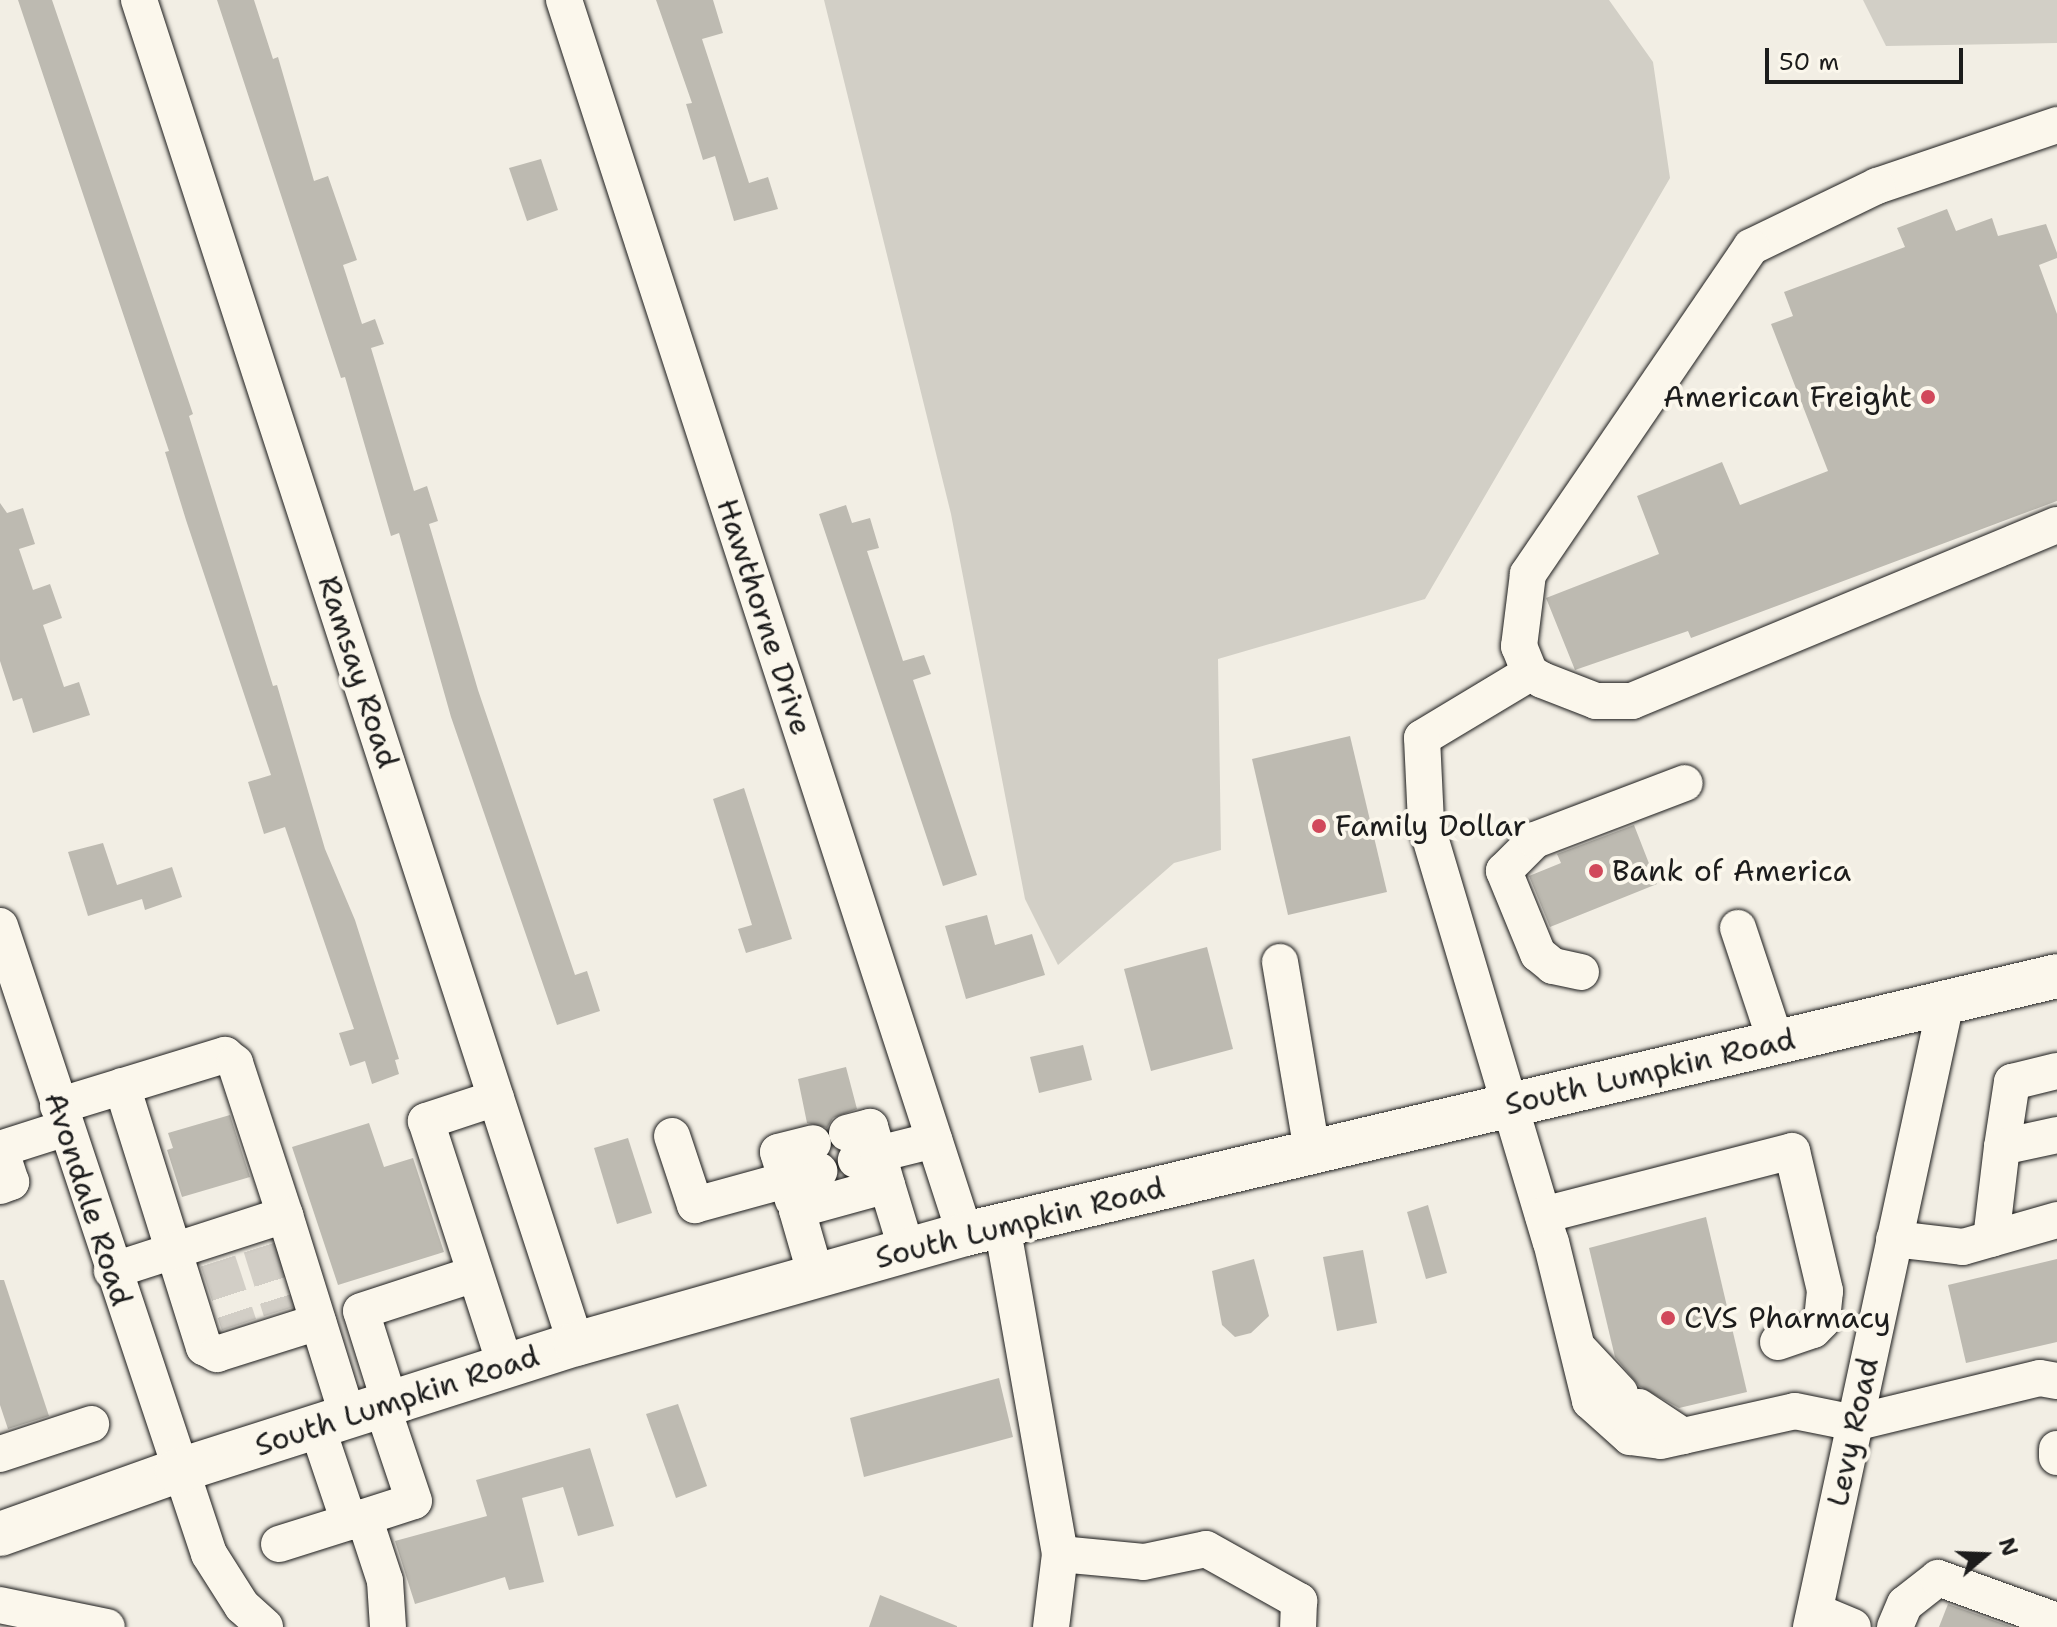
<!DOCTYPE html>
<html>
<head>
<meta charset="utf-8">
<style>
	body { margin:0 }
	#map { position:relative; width:2057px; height:1627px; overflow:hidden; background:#f2eee4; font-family:"Shantell Sans",sans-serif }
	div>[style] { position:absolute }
	.green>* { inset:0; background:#d2cfc6 }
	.building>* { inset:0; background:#bdbab1 }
	.minor-tunnel>* { height:36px; margin-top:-18px; transform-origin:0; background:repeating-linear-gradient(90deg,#d2cec6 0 36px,transparent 0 54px) }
	.roads { filter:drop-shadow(0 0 2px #1c1c1c) drop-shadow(0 0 2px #1c1c1c) }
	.minor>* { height:36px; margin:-18px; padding:0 18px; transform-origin:18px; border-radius:18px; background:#fbf7ec }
	.major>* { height:44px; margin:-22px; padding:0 22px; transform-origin:22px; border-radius:22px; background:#fbf7ec }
	.dots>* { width:22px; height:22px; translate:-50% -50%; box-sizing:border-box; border:4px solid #fbf7ec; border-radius:50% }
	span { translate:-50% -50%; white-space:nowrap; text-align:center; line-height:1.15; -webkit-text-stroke:8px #fbf7ec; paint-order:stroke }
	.poi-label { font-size:30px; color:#1c1c1c }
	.right { translate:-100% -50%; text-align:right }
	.left { translate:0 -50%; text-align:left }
	.street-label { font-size:30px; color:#1c1c1c }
	.north { position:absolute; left:1945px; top:1515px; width:80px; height:80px; -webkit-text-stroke:6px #fbf7ec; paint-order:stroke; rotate:71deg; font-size:22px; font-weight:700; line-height:32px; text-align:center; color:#1c1c1c }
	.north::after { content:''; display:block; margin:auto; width:28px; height:36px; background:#1c1c1c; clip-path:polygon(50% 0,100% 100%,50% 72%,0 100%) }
	.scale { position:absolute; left:1765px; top:48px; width:198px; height:36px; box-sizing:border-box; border:4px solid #1c1c1c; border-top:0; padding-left:10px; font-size:24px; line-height:28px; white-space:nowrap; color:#1c1c1c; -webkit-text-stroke:6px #fbf7ec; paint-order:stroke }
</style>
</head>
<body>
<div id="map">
	<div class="green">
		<div style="clip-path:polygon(824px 0,1609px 0,1653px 62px,1670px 178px,1425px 599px,1218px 659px,1221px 850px,1174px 863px,1058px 965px,1025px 899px,951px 514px)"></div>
		<div style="clip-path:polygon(1863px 0,2057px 0,2057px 43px,1886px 46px)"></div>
	</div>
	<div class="building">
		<div style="clip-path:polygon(18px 0,52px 0,193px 414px,189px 416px,273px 686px,277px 685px,325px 849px,355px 920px,399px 1059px,395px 1060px,399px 1074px,372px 1084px,365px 1061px,350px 1066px,339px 1033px,354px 1029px,285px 827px,264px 834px,248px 782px,271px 775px,186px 520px,165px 452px,169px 451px)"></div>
		<div style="clip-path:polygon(217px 0,254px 0,273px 59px,278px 57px,314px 181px,328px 176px,357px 260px,343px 265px,362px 324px,375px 319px,384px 344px,371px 348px,414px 491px,427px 486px,438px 521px,429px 524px,478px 690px,575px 975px,587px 971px,600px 1011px,557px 1025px,451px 717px,399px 533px,391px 536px,345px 377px,341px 378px)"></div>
		<div style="clip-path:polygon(656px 0,713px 0,723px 33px,702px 39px,749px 183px,768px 177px,778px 209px,734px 221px,715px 156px,703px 160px,686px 104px,692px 103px)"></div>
		<div style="clip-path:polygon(541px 159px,558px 210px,527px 221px,509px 168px)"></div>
		<div style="clip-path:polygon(1947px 209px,1956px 231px,1992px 218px,1998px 236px,2046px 224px,2057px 253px,2057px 258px,2039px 265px,2057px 314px,2057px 501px,1691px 638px,1688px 631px,1575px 670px,1546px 598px,1659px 554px,1637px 496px,1722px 462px,1740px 505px,1828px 471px,1771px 324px,1793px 316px,1784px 292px,1905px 247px,1897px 228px)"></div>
		<div style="clip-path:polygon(0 503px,7px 513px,23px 508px,35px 544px,19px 549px,33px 590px,50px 584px,62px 618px,43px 625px,64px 687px,79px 682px,90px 715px,33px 733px,22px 698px,13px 701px,0 661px)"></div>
		<div style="clip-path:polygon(846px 505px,852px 523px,870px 518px,879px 548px,867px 551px,903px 661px,924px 655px,931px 674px,913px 680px,977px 875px,943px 886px,819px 514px)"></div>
		<div style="clip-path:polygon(1350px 736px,1387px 892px,1288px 915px,1252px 759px)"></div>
		<div style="clip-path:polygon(744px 788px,792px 939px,746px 953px,738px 929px,752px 925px,713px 799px)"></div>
		<div style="clip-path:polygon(1634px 825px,1657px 884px,1550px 927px,1529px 876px,1561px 863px,1557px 854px)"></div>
		<div style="clip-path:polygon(103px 843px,117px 885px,172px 867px,182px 897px,145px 910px,142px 899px,88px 916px,68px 852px)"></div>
		<div style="clip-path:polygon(987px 915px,995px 945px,1032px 934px,1045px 975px,966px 999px,945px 926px)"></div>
		<div style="clip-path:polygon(1207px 947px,1233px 1049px,1151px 1071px,1124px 969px)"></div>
		<div style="clip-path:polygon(1083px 1045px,1092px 1080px,1039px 1093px,1030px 1057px)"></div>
		<div style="clip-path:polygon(846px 1067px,857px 1109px,833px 1118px,827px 1128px,807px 1123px,798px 1079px)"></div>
		<div style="clip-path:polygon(230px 1115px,250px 1177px,182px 1197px,167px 1150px,173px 1148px,168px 1133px)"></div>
		<div style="clip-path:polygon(369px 1123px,384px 1167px,413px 1158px,444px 1252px,338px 1285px,292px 1147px)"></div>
		<div style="clip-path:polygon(628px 1138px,652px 1213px,617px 1224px,594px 1148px)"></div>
		<div style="clip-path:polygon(1428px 1205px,1447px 1273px,1426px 1279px,1407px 1212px)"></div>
		<div style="clip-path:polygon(1706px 1217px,1747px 1392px,1679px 1408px,1639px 1386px,1615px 1357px,1589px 1248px)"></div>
		<div style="clip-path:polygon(1363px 1250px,1377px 1323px,1337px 1331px,1323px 1257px)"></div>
		<div style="clip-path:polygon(1254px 1259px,1269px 1316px,1251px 1333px,1235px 1337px,1222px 1325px,1212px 1271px)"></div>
		<div style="clip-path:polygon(2057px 1259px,2057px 1342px,1966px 1363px,1948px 1285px)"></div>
		<div style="clip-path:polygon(0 1280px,4px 1280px,49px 1416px,8px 1429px,0 1405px)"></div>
		<div style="clip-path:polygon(999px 1378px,1013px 1437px,864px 1477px,850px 1418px)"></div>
		<div style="clip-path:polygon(678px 1404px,707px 1486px,676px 1498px,646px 1414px)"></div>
		<div style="clip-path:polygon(590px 1448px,614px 1526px,578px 1536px,563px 1487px,522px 1498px,544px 1582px,509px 1590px,505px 1577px,415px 1604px,395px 1541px,487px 1516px,476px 1480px)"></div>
		<div style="clip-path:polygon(880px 1595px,957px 1626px,957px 1627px,869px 1627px)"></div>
		<div style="clip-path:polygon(1948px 1604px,2012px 1627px,1939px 1627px)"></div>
	</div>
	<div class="minor-tunnel">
		<div style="left:261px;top:1247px;width:67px;rotate:72.6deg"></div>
		<div style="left:218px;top:1261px;width:67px;rotate:71.8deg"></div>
	</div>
	<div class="roads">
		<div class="minor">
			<div style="left:139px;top:0;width:1413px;rotate:71.99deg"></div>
			<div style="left:564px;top:0;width:1298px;rotate:72deg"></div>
			<div style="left:2057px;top:125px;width:190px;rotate:161.3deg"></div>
			<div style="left:1877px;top:186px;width:140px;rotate:154.2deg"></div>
			<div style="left:1751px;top:247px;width:396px;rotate:124.3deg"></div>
			<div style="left:1528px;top:574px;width:73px;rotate:97.1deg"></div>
			<div style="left:1519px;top:646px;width:29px;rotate:68deg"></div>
			<div style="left:1530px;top:673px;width:14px;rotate:30deg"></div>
			<div style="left:1542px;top:680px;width:58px;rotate:21.3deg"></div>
			<div style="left:1596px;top:701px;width:36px"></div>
			<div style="left:1632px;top:701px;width:460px;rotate:-22.5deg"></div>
			<div style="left:1530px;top:673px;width:126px;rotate:149deg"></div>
			<div style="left:1422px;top:738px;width:86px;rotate:87.3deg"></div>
			<div style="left:1426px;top:824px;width:436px;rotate:73.4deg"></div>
			<div style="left:1551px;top:1242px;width:164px;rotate:76.2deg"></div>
			<div style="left:1590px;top:1401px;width:54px;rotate:42deg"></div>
			<div style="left:1630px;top:1437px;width:31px;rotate:7deg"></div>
			<div style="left:1661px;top:1441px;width:137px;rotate:-12.6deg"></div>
			<div style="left:1795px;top:1411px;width:60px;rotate:11.5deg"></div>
			<div style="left:1854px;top:1423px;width:191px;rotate:-13.6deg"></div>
			<div style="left:2040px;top:1378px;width:17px;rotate:10deg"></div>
			<div style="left:0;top:926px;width:662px;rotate:71.59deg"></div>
			<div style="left:209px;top:1554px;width:62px;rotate:57.6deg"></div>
			<div style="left:242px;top:1606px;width:31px;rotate:42deg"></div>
			<div style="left:1738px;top:928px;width:120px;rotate:71.6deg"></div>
			<div style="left:1280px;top:962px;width:193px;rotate:80.4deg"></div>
			<div style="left:1581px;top:972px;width:29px;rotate:-168deg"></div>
			<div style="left:1553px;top:966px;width:19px;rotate:-141deg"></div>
			<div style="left:1538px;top:954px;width:90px;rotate:-112.3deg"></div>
			<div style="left:1504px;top:871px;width:44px;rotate:-45deg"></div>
			<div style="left:1535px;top:840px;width:160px;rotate:-20.8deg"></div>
			<div style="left:122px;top:1086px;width:274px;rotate:72.6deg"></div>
			<div style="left:204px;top:1347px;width:15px;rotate:28deg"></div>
			<div style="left:217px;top:1354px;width:106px;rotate:-17.6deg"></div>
			<div style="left:496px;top:1098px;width:74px;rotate:161.8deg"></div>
			<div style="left:426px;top:1121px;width:259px;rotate:72deg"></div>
			<div style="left:58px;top:1106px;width:175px;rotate:-17deg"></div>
			<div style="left:225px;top:1055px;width:13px;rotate:39deg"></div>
			<div style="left:235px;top:1063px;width:160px;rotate:71.8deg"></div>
			<div style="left:285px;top:1215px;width:182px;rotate:162.1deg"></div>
			<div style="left:847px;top:1133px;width:24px;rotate:-15deg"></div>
			<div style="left:870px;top:1127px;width:28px;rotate:73deg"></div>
			<div style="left:878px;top:1154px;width:23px;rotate:165deg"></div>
			<div style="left:672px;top:1136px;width:73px;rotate:71.6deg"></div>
			<div style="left:695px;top:1205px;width:129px;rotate:-15.3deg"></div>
			<div style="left:2002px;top:1147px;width:66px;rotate:-81.3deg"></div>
			<div style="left:2012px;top:1082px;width:46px;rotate:-13.7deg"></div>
			<div style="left:0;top:1149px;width:69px;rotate:-17.7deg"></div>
			<div style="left:887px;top:1185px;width:32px;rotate:-106deg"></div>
			<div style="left:878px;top:1154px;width:58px;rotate:-14deg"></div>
			<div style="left:0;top:1186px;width:12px;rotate:-20deg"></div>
			<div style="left:11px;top:1182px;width:35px;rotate:-108deg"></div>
			<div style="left:793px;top:1200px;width:50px;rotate:-107.4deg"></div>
			<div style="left:778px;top:1152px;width:36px;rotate:-14deg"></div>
			<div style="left:285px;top:1215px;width:212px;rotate:72.7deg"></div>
			<div style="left:1543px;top:1215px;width:257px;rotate:-14.4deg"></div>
			<div style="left:1792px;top:1151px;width:144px;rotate:76.7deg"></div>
			<div style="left:1825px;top:1291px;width:30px;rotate:96deg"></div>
			<div style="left:1822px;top:1321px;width:13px;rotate:135deg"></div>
			<div style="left:1813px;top:1330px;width:37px;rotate:161deg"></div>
			<div style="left:1002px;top:1225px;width:334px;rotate:80deg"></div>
			<div style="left:1060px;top:1554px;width:74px;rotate:97deg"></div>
			<div style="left:1894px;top:1239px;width:69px;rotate:6.6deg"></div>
			<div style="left:1963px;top:1247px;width:98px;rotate:-16deg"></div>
			<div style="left:1991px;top:1239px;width:93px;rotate:-83.2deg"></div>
			<div style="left:2002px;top:1147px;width:56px;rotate:-12.3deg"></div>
			<div style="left:816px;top:1276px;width:69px;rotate:-106.1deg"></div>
			<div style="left:797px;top:1210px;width:93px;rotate:-15.5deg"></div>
			<div style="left:887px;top:1185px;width:69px;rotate:73.1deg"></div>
			<div style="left:1579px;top:1349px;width:60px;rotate:47deg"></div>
			<div style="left:390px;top:1403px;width:96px;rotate:-107.5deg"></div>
			<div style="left:361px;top:1311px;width:120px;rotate:-18deg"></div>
			<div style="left:1639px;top:1407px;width:53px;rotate:33.4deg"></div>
			<div style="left:2057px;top:1449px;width:8px;rotate:90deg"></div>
			<div style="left:0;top:1454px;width:96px;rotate:-18.2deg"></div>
			<div style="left:364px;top:1517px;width:67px;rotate:71.8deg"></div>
			<div style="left:385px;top:1581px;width:46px;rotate:86.3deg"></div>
			<div style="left:349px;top:1522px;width:68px;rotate:-17.9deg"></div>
			<div style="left:414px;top:1501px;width:100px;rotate:-108.6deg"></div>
			<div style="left:279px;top:1544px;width:73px;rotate:-17.4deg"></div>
			<div style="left:349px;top:1522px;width:100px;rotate:-108.6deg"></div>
			<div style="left:1060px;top:1554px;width:84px;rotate:5.4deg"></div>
			<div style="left:1144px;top:1562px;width:63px;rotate:-11.8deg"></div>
			<div style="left:1206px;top:1549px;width:107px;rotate:29.2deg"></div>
			<div style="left:1299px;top:1601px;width:26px;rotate:92deg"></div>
			<div style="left:0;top:1605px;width:109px;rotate:11.6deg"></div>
			<div style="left:1815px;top:1611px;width:41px;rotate:22.8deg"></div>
			<div style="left:1811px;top:1627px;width:639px;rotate:-77.81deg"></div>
			<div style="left:1895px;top:1627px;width:25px;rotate:-67deg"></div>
			<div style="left:1905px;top:1604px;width:42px;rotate:-38.2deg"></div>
			<div style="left:1938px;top:1578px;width:127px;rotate:19.9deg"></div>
		</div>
		<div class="major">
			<div style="left:0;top:1534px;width:188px;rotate:-19.6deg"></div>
			<div style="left:177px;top:1471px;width:419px;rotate:-17.7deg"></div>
			<div style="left:576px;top:1344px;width:404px;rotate:-15.8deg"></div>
			<div style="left:965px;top:1234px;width:1122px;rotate:-13.29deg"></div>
		</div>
	</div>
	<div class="dots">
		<div style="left:1928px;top:397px;background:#d1495b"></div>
		<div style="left:1319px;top:826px;background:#d1495b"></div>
		<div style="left:1596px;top:871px;background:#d1495b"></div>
		<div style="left:1668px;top:1318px;background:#d1495b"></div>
	</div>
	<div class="poi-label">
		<span class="right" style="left:1912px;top:397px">American Freight</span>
		<span class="left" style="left:1335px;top:826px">Family Dollar</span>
		<span class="left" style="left:1612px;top:871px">Bank of America</span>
		<span class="left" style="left:1684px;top:1318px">CVS Pharmacy</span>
	</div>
	<div class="street-label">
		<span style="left:764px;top:617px;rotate:72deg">Hawthorne Drive</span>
		<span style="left:358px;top:672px;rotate:72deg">Ramsay Road</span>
		<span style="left:1650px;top:1072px;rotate:-13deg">South Lumpkin Road</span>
		<span style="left:88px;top:1199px;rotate:72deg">Avondale Road</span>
		<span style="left:1020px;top:1223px;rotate:-14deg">South Lumpkin Road</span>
		<span style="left:397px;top:1401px;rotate:-18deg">South Lumpkin Road</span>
		<span style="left:1853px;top:1432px;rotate:-78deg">Levy Road</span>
	</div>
	<div class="north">N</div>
	<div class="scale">50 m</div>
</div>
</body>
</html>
